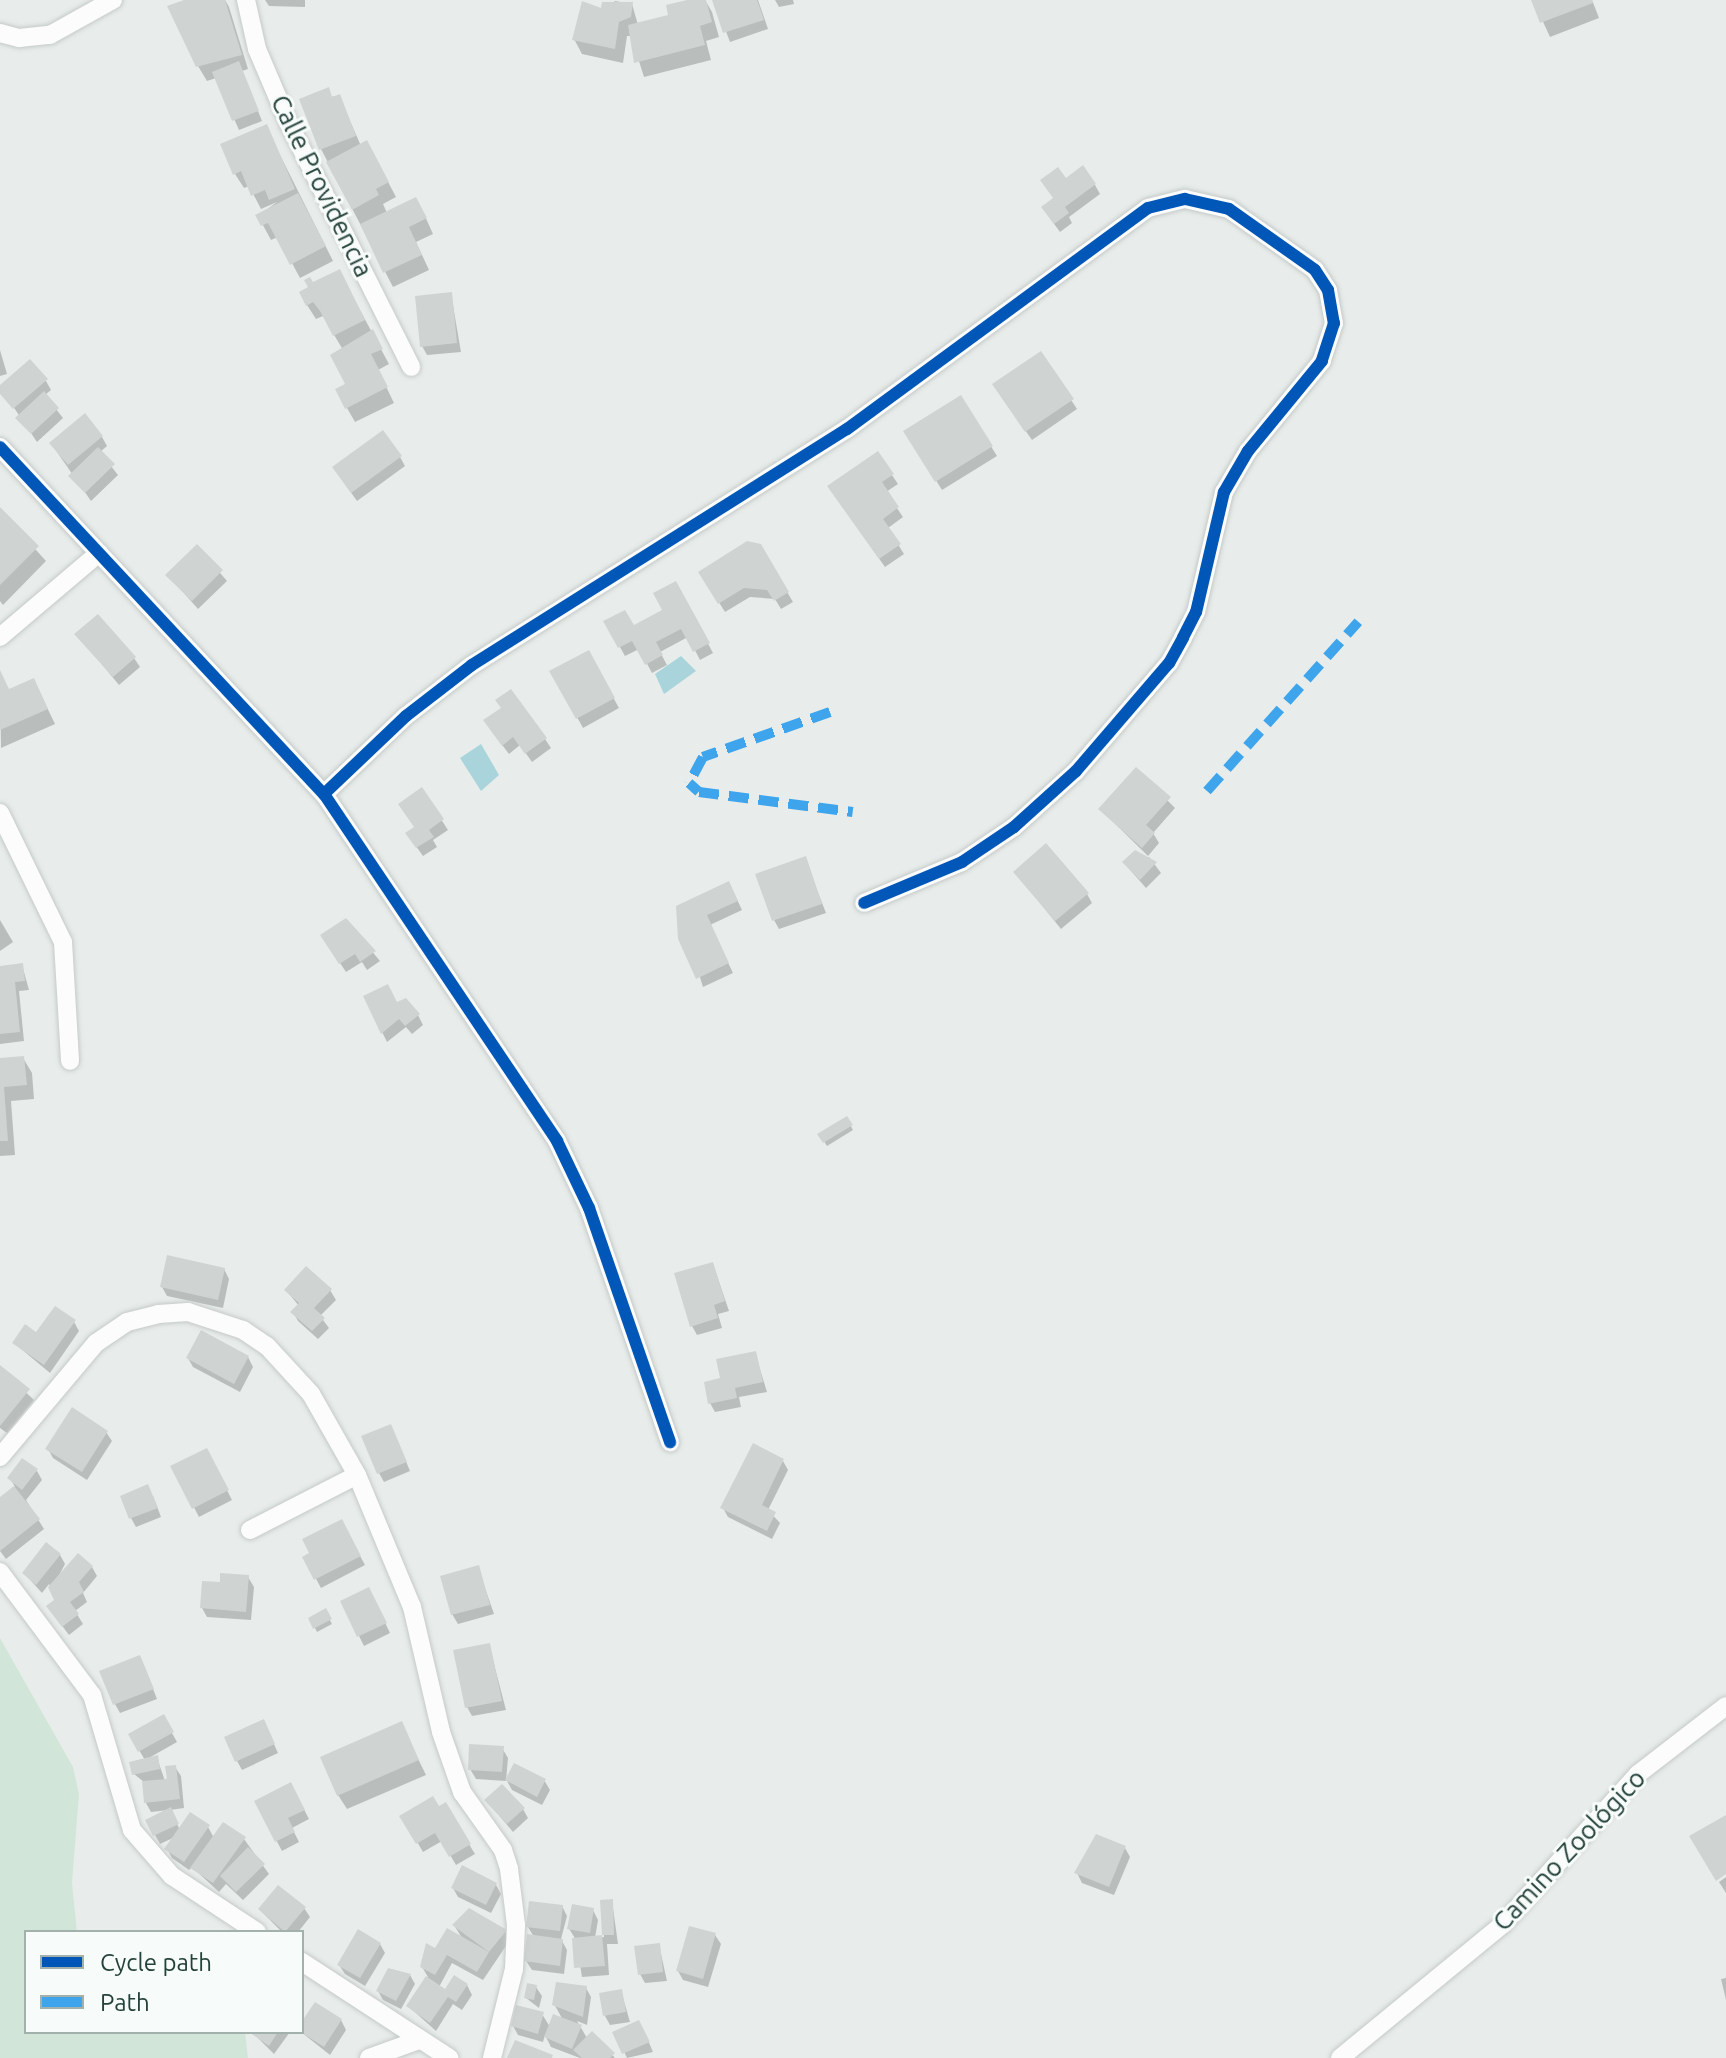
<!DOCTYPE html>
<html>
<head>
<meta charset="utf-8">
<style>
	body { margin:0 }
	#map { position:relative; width:1726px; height:2058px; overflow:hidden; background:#e8edeb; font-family:Ubuntu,sans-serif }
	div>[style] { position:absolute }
	.green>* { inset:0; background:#d1e6d8 }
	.water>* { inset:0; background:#a9d4db }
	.shadow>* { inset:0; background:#0003 }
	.building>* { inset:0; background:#cfd4d2 }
	.roads { filter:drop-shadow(0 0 2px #c5cac8) drop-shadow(0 0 2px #c5cac8) }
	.street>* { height:18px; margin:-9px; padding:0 9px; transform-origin:9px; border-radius:9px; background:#fcfcfc }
	.quiet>* { height:10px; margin-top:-5px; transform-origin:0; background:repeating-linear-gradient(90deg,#3ea4ec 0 20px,transparent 0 30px) }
	.cycleway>* { height:12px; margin:-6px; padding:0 6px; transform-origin:6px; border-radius:6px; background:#0057b8 }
	span { translate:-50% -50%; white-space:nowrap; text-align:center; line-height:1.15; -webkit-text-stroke:6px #f7fbf9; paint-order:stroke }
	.street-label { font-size:26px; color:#24423a }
	.legend { position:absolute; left:24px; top:1930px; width:280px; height:104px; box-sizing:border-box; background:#f7fbf9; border:2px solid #a3b1ad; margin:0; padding:10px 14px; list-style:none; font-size:24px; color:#24423a }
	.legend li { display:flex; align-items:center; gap:16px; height:40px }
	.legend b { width:40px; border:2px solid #a3b1ad }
</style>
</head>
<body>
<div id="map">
	<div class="green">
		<div style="clip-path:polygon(0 1638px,73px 1767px,79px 1794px,72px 1883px,77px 1932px,26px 1932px,26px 2032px,245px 2032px,248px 2058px,0 2058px)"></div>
	</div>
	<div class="water">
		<div style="clip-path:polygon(681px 656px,696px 671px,664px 694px,655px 674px)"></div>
		<div style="clip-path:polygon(481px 744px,499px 775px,481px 791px,460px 758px)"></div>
	</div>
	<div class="shadow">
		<div style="clip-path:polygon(195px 0,225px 0,229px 7px,248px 69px,242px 71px,262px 121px,239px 130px,216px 78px,207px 81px,198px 66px)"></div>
		<div style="clip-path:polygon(265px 0,305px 0,305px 7px,269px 6px)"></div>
		<div style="clip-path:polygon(695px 0,705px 0,712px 12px,719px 37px,706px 41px,711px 60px,644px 77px,631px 36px,627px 36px,623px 63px,582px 54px,574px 39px,615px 1px,632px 4px,638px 25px,671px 16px)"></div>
		<div style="clip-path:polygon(714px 0,758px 0,768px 29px,730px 42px)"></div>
		<div style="clip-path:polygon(775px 0,793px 0,794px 4px,779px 7px)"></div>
		<div style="clip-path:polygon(1533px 0,1592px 0,1599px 18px,1550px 37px)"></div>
		<div style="clip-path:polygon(339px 96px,361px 146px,375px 157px,396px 197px,383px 204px,387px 213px,424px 214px,433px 234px,416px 242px,429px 270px,393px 287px,321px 149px,302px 100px)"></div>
		<div style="clip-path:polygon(266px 127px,333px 261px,300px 278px,278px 237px,271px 240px,258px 216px,277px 202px,261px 209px,249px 186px,244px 188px,235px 174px)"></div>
		<div style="clip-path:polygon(1065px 181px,1095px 185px,1100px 194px,1069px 217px,1072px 223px,1060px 232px,1049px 217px)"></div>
		<div style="clip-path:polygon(312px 285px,347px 286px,389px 364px,378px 370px,394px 403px,355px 422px,347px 408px,343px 350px,323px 316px,316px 319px,307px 305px)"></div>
		<div style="clip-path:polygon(451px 294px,461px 352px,427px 355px,422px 346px)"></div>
		<div style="clip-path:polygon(0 350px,7px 374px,0 376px)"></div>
		<div style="clip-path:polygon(1041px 354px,1077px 409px,1032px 440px,1000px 394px)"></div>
		<div style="clip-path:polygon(46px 381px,51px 390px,45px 395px,63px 418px,37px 442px,0 387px)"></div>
		<div style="clip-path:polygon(961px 398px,997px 456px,942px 490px,906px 432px)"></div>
		<div style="clip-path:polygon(84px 416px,102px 437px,107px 446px,100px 452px,118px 475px,91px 501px,57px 452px)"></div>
		<div style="clip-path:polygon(400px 457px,405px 466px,357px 501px,340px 477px)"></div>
		<div style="clip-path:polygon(892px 475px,898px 484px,886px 492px,903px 517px,888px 528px,904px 554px,885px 567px,835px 496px)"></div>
		<div style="clip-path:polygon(0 510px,46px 561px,3px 605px,0 601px)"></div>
		<div style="clip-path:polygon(197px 546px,227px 581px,198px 609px,168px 575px)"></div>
		<div style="clip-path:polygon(760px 546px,793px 602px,781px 609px,775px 599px,750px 597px,725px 612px,700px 572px)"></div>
		<div style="clip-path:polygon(676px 584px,713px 653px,700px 660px,688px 637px,660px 652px,667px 665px,652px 673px,639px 649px,625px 656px,606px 622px,633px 628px,664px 611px)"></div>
		<div style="clip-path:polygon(77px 634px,134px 658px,140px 667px,119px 685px)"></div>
		<div style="clip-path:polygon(588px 652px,619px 708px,583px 728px,552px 672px)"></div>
		<div style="clip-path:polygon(0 675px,9px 691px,41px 695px,55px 724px,1px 748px)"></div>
		<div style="clip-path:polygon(503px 709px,545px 739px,551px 748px,532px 762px,520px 745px,509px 754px,491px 730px)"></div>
		<div style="clip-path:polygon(1136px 769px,1175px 808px,1153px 833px,1159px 843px,1148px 856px,1101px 810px)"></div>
		<div style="clip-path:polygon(422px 790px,448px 830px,433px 840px,437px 847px,423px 856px,413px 842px)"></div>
		<div style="clip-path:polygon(1149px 857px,1161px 873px,1146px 888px,1124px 863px)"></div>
		<div style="clip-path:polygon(805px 859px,826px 913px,779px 929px,774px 920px)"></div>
		<div style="clip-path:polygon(1015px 872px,1087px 894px,1092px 903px,1061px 929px)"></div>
		<div style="clip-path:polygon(734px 893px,742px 910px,710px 925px,733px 973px,703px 987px,678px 907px)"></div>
		<div style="clip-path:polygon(0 920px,13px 942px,0 951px)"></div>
		<div style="clip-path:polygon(346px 920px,380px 961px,367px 970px,362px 962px,346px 972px,328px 945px)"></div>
		<div style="clip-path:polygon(22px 965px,29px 990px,19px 991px,24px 1041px,0 1044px,0 968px)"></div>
		<div style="clip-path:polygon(365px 997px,396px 1004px,418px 1015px,423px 1025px,412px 1034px,406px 1027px,387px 1042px)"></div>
		<div style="clip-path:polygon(23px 1058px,32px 1073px,34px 1099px,11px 1101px,15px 1155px,0 1156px,0 1060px)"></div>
		<div style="clip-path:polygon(847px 1119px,853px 1130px,827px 1146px,820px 1135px)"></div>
		<div style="clip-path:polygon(713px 1264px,729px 1311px,718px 1314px,722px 1328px,697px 1335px,692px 1326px)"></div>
		<div style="clip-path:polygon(224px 1269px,229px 1279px,223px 1308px,167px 1296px,162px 1287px)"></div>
		<div style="clip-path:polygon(286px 1290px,330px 1290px,336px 1300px,320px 1316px,329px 1328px,318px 1339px,298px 1321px,293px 1312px,299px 1306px)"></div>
		<div style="clip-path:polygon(74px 1322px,79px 1331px,50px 1373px,14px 1343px)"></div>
		<div style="clip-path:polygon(755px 1353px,767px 1392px,739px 1397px,741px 1407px,715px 1412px,710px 1403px,722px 1380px)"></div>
		<div style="clip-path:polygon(248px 1357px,253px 1367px,240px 1392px,193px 1367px,188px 1358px)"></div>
		<div style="clip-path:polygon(0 1368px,34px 1400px,7px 1433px,0 1428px)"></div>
		<div style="clip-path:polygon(106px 1432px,112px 1441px,87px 1480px,53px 1458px,48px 1449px)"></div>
		<div style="clip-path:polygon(395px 1435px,410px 1471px,384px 1482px,379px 1473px)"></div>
		<div style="clip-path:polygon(211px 1459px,232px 1500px,199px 1517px,173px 1467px)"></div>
		<div style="clip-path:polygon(783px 1461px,788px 1470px,768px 1510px,780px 1523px,772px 1539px,728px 1517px,723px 1508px)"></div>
		<div style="clip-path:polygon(37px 1471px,42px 1480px,26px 1500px,44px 1529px,6px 1559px,0 1551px,0 1499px,15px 1487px,10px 1478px)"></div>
		<div style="clip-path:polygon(153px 1496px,161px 1517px,136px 1527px,131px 1518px)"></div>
		<div style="clip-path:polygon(341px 1521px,365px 1565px,321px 1588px,305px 1558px)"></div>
		<div style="clip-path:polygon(60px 1555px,65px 1564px,56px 1581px,92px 1567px,97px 1576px,83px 1593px,87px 1602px,75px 1611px,83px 1624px,69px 1635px,54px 1615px,57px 1601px,49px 1584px,42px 1593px,24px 1573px)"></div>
		<div style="clip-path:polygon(478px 1568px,494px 1614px,458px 1624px,452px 1614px)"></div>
		<div style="clip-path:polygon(248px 1577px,254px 1587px,251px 1620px,207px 1617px,202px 1608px,222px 1584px)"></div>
		<div style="clip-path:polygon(374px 1599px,390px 1633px,364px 1646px,342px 1602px)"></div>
		<div style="clip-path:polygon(325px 1611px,332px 1624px,317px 1632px,310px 1618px)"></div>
		<div style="clip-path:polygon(489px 1645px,506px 1710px,472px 1716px,467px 1707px)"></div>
		<div style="clip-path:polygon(144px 1666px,157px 1699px,120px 1713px,115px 1704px)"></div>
		<div style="clip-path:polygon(163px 1717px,177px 1742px,147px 1759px,157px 1758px,165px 1781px,175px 1767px,181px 1776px,184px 1808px,170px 1810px,180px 1830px,208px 1827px,214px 1838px,244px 1839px,269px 1874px,243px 1900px,226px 1884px,219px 1892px,192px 1867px,189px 1870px,172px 1858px,167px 1849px,175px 1837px,160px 1844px,155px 1835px,169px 1810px,151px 1812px,146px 1803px,144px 1782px,134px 1774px,145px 1760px,130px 1735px)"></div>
		<div style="clip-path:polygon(401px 1724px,426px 1775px,347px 1809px,338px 1795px)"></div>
		<div style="clip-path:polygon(268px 1731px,278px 1753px,242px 1770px,237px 1761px)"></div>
		<div style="clip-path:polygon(502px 1748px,508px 1758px,506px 1781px,476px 1779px,470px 1769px)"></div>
		<div style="clip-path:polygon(544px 1780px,550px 1790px,542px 1805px,512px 1790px,507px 1781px)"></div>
		<div style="clip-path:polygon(296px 1794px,309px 1819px,292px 1828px,299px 1842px,282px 1851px,256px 1802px)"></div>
		<div style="clip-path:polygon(487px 1801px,523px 1809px,528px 1818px,513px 1832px)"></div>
		<div style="clip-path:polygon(445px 1805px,475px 1854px,456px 1865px,442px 1841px,423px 1852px,402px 1816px)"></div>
		<div style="clip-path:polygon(1125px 1848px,1130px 1857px,1114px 1895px,1082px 1883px,1077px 1873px)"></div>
		<div style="clip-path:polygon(1726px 1877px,1726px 1893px,1719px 1882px)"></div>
		<div style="clip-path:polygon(496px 1885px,501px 1894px,491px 1913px,458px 1897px,453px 1888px)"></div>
		<div style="clip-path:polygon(612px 1901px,618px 1944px,607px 1944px,609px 1975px,582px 1977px,576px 1940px,568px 1927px,593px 1910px,598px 1920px,595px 1938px,604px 1937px,602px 1902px)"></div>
		<div style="clip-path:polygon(562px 1906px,567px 1916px,561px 1939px,567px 1950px,564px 1974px,532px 1970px,526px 1961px,534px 1937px,528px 1927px)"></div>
		<div style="clip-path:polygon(304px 1908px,310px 1917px,298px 1932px,282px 1932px,260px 1910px)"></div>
		<div style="clip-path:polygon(454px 1925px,505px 1931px,510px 1940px,483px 1980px,452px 1963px,439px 1987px,446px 1991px,467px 1985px,472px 1995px,462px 2010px,453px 2004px,436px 2031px,408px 2006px,428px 1977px,422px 1967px,436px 1951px,462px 1938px)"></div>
		<div style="clip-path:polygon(715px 1935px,721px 1944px,708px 1987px,683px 1980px,678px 1971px)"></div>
		<div style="clip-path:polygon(380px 1944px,385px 1953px,365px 1986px,345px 1974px,339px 1965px)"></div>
		<div style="clip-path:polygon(659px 1945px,667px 1981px,645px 1983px,640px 1974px)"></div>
		<div style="clip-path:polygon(410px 1975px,415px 1984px,401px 2009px,383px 2000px,378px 1991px)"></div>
		<div style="clip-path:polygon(1726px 1978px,1726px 2000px,1721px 1979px)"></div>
		<div style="clip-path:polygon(536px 1987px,542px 1996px,539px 2008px,526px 1998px)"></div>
		<div style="clip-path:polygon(586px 1988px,591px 1997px,587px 2025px,577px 2021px,587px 2038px,592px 2033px,615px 2058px,580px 2058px,551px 2047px,545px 2035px,543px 2042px,518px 2035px,513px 2026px,542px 2014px,550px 2027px,563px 2020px,554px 2004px)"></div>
		<div style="clip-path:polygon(621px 1991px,630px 2022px,610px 2025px,605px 2016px)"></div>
		<div style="clip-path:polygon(341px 2020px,346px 2030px,330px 2055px,301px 2032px,302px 2025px)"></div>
		<div style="clip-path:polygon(644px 2031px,653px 2052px,627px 2058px,615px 2033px)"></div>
		<div style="clip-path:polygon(252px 2032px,290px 2032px,274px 2054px)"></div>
	</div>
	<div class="building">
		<div style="clip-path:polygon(184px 0,225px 0,242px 55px,196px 67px,167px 6px)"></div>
		<div style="clip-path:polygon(687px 0,706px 0,712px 22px,700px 26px,705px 45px,634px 63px,628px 25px,668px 15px,666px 5px)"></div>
		<div style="clip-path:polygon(712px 0,757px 0,764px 20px,723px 33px)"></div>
		<div style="clip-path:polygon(1531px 0,1592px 0,1593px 3px,1540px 23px)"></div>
		<div style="clip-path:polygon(582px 1px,601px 8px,602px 2px,633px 2px,631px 17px,619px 22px,615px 49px,572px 40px)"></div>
		<div style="clip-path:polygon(239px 61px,259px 111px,232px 121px,212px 72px)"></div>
		<div style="clip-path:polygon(329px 87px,332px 97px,340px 94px,356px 136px,319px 150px,299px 99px)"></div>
		<div style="clip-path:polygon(267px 124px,295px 189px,269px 200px,265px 190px,251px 196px,241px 171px,233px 175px,220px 144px)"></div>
		<div style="clip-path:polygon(367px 140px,389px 182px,376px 189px,379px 195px,352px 210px,326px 162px)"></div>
		<div style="clip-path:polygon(1083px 165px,1096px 184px,1065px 207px,1069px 213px,1054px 224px,1041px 207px,1053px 198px,1040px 180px,1058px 167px,1066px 178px)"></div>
		<div style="clip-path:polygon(298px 193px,326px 246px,290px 265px,268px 223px,261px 226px,255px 215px)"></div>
		<div style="clip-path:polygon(416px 197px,427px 218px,409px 227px,422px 255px,383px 273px,360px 224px)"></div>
		<div style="clip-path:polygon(340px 269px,365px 320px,333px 336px,320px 311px,313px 302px,306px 306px,299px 292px,308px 287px,304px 280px,310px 277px,313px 282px)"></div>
		<div style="clip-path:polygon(452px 292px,457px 343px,420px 347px,415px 296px)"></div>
		<div style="clip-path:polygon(373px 329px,383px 349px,371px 354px,388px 387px,345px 409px,335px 389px,345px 384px,330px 355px)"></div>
		<div style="clip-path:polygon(1041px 351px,1074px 399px,1025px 432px,992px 384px)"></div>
		<div style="clip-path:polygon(30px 359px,48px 379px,13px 409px,0 394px,0 385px)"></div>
		<div style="clip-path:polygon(44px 391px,59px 408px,31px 434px,15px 418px)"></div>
		<div style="clip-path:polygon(961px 395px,993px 446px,935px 482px,903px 431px)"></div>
		<div style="clip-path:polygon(85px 413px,103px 436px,68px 465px,49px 443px)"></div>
		<div style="clip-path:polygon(383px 430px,402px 456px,351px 493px,332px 467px)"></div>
		<div style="clip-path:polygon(98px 447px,115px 464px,85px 493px,68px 476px)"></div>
		<div style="clip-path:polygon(878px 451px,894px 474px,882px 482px,899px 507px,883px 519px,901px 544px,879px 559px,827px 486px)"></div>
		<div style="clip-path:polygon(0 507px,39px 546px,0 585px)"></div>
		<div style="clip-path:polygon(747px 541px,761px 544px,789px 592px,774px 601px,767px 590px,744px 588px,718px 604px,698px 572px)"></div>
		<div style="clip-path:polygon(197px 544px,223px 570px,192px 601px,165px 575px)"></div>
		<div style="clip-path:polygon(676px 581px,710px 643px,693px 652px,681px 629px,656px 642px,663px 655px,645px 665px,632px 641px,618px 648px,603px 621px,625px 610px,634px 625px,662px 610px,653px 593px)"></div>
		<div style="clip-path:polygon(98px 614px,136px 657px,113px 677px,74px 634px)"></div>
		<div style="clip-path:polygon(589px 650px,615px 698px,576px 719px,549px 671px)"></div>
		<div style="clip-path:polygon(0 670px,9px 689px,34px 678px,48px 709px,0 730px)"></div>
		<div style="clip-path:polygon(511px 689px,547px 738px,525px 754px,513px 737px,502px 746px,483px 720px,501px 708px,495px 700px)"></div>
		<div style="clip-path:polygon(1136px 767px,1171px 797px,1146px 825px,1155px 833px,1142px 848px,1098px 809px)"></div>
		<div style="clip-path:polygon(422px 787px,444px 819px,429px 830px,434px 837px,416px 848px,405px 833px,414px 827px,398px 804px)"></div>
		<div style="clip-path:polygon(1046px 843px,1089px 893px,1055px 921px,1013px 872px)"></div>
		<div style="clip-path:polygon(1135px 850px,1157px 862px,1140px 880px,1122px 862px)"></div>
		<div style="clip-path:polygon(806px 856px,822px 904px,772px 921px,755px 874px)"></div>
		<div style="clip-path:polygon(729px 881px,738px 901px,707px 915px,729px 963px,696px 979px,678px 939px,676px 906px)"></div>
		<div style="clip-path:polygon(346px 918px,376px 951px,360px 962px,355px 954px,339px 964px,320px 935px)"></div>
		<div style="clip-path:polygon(23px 963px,25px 981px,15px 982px,20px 1032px,0 1034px,0 966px)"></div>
		<div style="clip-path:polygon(388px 984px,397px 1002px,406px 998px,420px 1014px,405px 1026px,399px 1019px,381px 1034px,363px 996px)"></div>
		<div style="clip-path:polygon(24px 1056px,27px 1085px,4px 1087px,8px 1141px,0 1141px,0 1058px)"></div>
		<div style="clip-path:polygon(847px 1116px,853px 1125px,823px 1143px,817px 1134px)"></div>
		<div style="clip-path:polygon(167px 1255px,225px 1268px,218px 1300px,160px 1287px)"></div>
		<div style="clip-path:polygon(713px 1262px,725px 1301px,714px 1305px,718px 1318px,690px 1327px,674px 1273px)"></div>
		<div style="clip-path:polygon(306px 1266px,332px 1289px,314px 1308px,325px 1318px,312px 1331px,290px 1312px,299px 1303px,284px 1290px)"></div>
		<div style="clip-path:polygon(55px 1306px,76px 1320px,44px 1365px,12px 1343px,25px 1324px,36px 1332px)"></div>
		<div style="clip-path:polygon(201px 1330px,249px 1356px,234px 1384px,186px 1358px)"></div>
		<div style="clip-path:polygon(756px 1351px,763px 1382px,735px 1388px,737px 1398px,708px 1404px,704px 1382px,720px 1378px,716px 1359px)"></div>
		<div style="clip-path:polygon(0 1365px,30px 1389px,0 1426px)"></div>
		<div style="clip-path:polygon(72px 1407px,108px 1431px,82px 1472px,45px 1449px)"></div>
		<div style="clip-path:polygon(391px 1424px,407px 1462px,377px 1474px,361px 1436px)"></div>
		<div style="clip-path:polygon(753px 1443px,784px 1459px,762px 1505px,776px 1512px,767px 1531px,720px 1508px)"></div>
		<div style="clip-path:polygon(207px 1448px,229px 1490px,192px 1509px,170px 1466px)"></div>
		<div style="clip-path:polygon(22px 1458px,38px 1469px,22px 1490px,7px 1478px)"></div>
		<div style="clip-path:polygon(148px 1484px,158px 1508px,129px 1519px,120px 1496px)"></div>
		<div style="clip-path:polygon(14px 1486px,40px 1519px,0 1551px,0 1497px)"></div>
		<div style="clip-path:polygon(342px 1519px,361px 1556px,314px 1580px,302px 1557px,309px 1553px,302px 1539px)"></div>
		<div style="clip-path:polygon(46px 1542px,61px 1554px,36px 1585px,22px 1573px)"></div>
		<div style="clip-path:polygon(78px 1553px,93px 1566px,79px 1582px,84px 1592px,70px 1602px,79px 1614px,62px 1627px,46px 1606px,54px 1600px,48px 1587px)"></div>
		<div style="clip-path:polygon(479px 1565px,490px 1605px,451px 1615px,440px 1576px)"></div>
		<div style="clip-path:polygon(220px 1573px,249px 1575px,246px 1612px,200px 1608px,202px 1581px,220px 1582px)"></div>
		<div style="clip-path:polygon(369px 1587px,387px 1623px,357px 1637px,340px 1601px)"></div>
		<div style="clip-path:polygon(326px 1608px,332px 1619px,313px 1629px,308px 1618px)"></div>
		<div style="clip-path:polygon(490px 1643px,502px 1701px,465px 1708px,453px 1650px)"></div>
		<div style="clip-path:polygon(140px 1655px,154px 1689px,113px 1705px,99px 1671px)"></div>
		<div style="clip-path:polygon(164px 1714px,174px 1732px,138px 1752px,128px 1734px)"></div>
		<div style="clip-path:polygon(264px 1719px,275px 1744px,235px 1762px,224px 1737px)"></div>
		<div style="clip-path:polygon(402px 1721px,419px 1760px,337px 1796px,320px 1757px)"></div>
		<div style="clip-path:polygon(469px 1744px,504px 1746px,502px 1772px,468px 1770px)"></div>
		<div style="clip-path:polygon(158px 1755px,160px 1769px,132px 1775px,129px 1762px)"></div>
		<div style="clip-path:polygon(514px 1763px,546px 1779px,537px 1797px,505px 1780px)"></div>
		<div style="clip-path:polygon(176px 1765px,180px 1799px,144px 1803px,142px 1781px,167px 1779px,165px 1766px)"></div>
		<div style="clip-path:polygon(291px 1782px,305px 1810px,288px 1818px,295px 1832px,275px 1842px,254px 1801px)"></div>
		<div style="clip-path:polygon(502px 1784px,525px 1808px,507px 1824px,484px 1800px)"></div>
		<div style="clip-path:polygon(433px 1796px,439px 1806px,446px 1802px,471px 1844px,449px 1857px,435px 1833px,416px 1844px,399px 1816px)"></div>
		<div style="clip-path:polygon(171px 1807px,179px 1824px,153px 1836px,145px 1820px)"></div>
		<div style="clip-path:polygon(190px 1812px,210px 1825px,184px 1862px,164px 1849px)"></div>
		<div style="clip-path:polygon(1726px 1815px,1726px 1874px,1716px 1881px,1689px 1836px)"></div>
		<div style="clip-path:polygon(223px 1822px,246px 1837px,213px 1883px,190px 1868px)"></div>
		<div style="clip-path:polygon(1096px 1834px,1126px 1846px,1109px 1887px,1074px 1873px)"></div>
		<div style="clip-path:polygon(248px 1847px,265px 1864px,236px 1892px,220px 1876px)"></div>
		<div style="clip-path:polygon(462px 1865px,497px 1883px,486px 1905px,451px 1888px)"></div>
		<div style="clip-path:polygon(278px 1885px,306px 1907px,285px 1932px,258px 1909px)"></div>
		<div style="clip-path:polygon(613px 1899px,614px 1935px,602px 1935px,600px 1900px)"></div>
		<div style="clip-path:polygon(529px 1901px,563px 1905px,560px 1931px,526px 1927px)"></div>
		<div style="clip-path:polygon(572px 1904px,594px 1908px,590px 1933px,567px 1929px)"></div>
		<div style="clip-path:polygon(469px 1908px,507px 1930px,489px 1952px,452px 1925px)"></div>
		<div style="clip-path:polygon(689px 1926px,716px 1933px,703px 1979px,676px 1971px)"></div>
		<div style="clip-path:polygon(447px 1928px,489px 1952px,477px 1972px,447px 1955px,435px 1975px,420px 1967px,426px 1943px,435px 1948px)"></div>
		<div style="clip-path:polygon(358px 1929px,381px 1943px,360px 1978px,337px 1965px)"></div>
		<div style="clip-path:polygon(527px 1934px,563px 1939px,560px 1966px,524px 1961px)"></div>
		<div style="clip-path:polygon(602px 1935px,605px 1966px,574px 1968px,572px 1938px)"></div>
		<div style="clip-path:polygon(660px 1943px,663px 1972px,638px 1975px,634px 1946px)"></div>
		<div style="clip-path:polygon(388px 1968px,411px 1974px,396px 2001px,376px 1991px)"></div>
		<div style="clip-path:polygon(454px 1975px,468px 1984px,456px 2002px,448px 1997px,430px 2023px,406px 2006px,426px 1976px,445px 1989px)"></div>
		<div style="clip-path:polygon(556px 1982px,587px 1986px,583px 2017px,552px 2005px)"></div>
		<div style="clip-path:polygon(527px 1983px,537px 1985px,534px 2000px,524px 1998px)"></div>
		<div style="clip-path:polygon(622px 1989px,626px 2012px,603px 2016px,599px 1993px)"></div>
		<div style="clip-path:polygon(315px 2002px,342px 2019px,324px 2047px,302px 2033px,302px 2021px)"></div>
		<div style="clip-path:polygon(516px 2005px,544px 2012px,538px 2034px,511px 2026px)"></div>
		<div style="clip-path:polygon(553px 2014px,582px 2025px,572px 2049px,544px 2037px)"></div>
		<div style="clip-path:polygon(639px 2020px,650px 2042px,622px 2054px,612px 2032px)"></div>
		<div style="clip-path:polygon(592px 2031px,615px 2053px,610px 2058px,582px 2058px,573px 2050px)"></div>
		<div style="clip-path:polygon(249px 2032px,278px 2032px,269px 2046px)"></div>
		<div style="clip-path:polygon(515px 2040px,553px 2055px,552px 2058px,507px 2058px)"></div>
	</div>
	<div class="roads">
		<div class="street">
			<div style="left:246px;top:0;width:50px;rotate:77.3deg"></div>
			<div style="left:257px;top:49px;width:82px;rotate:66.9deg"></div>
			<div style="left:289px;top:124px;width:272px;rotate:63.3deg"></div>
			<div style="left:0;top:33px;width:20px;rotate:15deg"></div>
			<div style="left:19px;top:38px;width:31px;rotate:-6deg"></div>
			<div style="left:50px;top:35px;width:72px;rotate:-29.1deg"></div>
			<div style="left:0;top:447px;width:475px;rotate:47deg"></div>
			<div style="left:324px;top:794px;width:418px;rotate:56.1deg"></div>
			<div style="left:557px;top:1141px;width:74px;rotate:64.5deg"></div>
			<div style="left:589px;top:1208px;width:248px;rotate:70.9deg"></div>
			<div style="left:0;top:637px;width:130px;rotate:-40.3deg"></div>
			<div style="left:324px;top:794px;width:113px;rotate:-43.6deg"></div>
			<div style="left:406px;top:716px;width:83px;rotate:-37.7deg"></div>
			<div style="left:472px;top:665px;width:443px;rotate:-32.2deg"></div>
			<div style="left:847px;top:429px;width:373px;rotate:-36.3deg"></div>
			<div style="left:1148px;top:208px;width:38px;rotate:-14deg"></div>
			<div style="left:1185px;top:199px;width:45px;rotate:12.8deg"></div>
			<div style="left:1229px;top:209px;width:105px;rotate:35.3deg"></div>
			<div style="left:1315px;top:270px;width:24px;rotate:57deg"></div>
			<div style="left:1328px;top:290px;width:34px;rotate:80deg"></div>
			<div style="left:1334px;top:323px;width:40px;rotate:108deg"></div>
			<div style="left:1322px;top:361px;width:117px;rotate:129.4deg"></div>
			<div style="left:1248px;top:451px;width:48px;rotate:120.3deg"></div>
			<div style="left:1224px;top:492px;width:123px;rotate:103.1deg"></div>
			<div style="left:1196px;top:612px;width:29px;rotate:117deg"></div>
			<div style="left:1183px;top:638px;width:29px;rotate:119deg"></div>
			<div style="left:1169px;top:663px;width:143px;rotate:130.7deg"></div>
			<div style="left:1076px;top:771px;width:84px;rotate:137.9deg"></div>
			<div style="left:1014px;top:827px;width:63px;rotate:146.1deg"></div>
			<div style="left:962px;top:862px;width:106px;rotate:157.3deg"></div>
			<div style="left:0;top:813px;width:144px;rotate:64deg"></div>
			<div style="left:63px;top:942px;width:119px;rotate:86.6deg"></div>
			<div style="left:0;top:1457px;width:149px;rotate:-49.9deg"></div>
			<div style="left:96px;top:1343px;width:37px;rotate:-34deg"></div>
			<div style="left:127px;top:1322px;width:32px;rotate:-14deg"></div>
			<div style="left:158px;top:1314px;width:30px;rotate:-4deg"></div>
			<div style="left:188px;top:1312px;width:58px;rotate:18.1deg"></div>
			<div style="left:243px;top:1330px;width:29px;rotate:34deg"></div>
			<div style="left:267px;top:1346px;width:65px;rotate:47.5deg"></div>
			<div style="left:311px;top:1394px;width:93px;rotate:60.4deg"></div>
			<div style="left:357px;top:1475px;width:143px;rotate:67.4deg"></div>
			<div style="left:412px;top:1607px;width:128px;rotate:76.9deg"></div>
			<div style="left:441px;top:1732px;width:64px;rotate:70.7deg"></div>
			<div style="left:462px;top:1792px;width:71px;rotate:54.7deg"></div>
			<div style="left:503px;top:1850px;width:20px;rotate:72deg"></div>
			<div style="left:509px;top:1869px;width:56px;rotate:82.9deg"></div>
			<div style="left:516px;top:1925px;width:44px;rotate:92.6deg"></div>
			<div style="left:514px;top:1969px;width:92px;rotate:103.9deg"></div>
			<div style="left:250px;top:1530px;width:120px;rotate:-27.2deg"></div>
			<div style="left:0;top:1572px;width:154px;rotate:53.2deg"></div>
			<div style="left:92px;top:1695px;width:141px;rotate:73.5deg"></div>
			<div style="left:132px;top:1830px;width:61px;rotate:49deg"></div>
			<div style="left:172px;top:1876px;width:102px;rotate:33.4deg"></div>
			<div style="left:302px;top:1962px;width:176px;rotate:33.1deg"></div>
			<div style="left:369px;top:2058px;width:53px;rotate:-19.8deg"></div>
			<div style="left:1340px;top:2058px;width:211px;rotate:-39.4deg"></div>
			<div style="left:1503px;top:1924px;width:202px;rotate:-48deg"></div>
			<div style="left:1638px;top:1774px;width:111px;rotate:-37.7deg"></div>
		</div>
	</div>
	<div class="quiet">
		<div style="left:830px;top:712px;width:135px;rotate:160.5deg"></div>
		<div style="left:703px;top:757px;width:30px;rotate:118deg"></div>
		<div style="left:689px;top:783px;width:13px;rotate:42deg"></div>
		<div style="left:699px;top:792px;width:155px;rotate:7.4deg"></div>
		<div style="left:1207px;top:791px;width:227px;rotate:-48.2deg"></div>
	</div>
	<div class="cycleway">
		<div style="left:0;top:447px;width:475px;rotate:47deg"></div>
		<div style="left:324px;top:794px;width:418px;rotate:56.1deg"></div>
		<div style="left:557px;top:1141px;width:74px;rotate:64.5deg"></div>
		<div style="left:589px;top:1208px;width:248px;rotate:70.9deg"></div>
		<div style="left:324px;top:794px;width:113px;rotate:-43.6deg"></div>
		<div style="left:406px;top:716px;width:83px;rotate:-37.7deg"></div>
		<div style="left:472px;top:665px;width:443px;rotate:-32.2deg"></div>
		<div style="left:847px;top:429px;width:373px;rotate:-36.3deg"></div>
		<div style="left:1148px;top:208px;width:38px;rotate:-14deg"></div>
		<div style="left:1185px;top:199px;width:45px;rotate:12.8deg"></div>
		<div style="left:1229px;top:209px;width:105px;rotate:35.3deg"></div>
		<div style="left:1315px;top:270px;width:24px;rotate:57deg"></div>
		<div style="left:1328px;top:290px;width:34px;rotate:80deg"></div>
		<div style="left:1334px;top:323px;width:40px;rotate:108deg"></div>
		<div style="left:1322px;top:361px;width:117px;rotate:129.4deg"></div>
		<div style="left:1248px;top:451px;width:48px;rotate:120.3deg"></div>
		<div style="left:1224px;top:492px;width:123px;rotate:103.1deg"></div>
		<div style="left:1196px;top:612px;width:29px;rotate:117deg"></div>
		<div style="left:1183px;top:638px;width:29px;rotate:119deg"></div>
		<div style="left:1169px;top:663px;width:143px;rotate:130.7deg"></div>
		<div style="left:1076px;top:771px;width:84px;rotate:137.9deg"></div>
		<div style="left:1014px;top:827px;width:63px;rotate:146.1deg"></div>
		<div style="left:962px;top:862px;width:106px;rotate:157.3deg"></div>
	</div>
	<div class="street-label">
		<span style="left:322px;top:186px;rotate:64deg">Calle Providencia</span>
		<span style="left:1569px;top:1850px;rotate:-47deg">Camino Zoológico</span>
	</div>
	<ul class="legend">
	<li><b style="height:10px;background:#0057b8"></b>Cycle path</li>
	<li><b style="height:10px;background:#3ea4ec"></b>Path</li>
	</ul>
</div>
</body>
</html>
